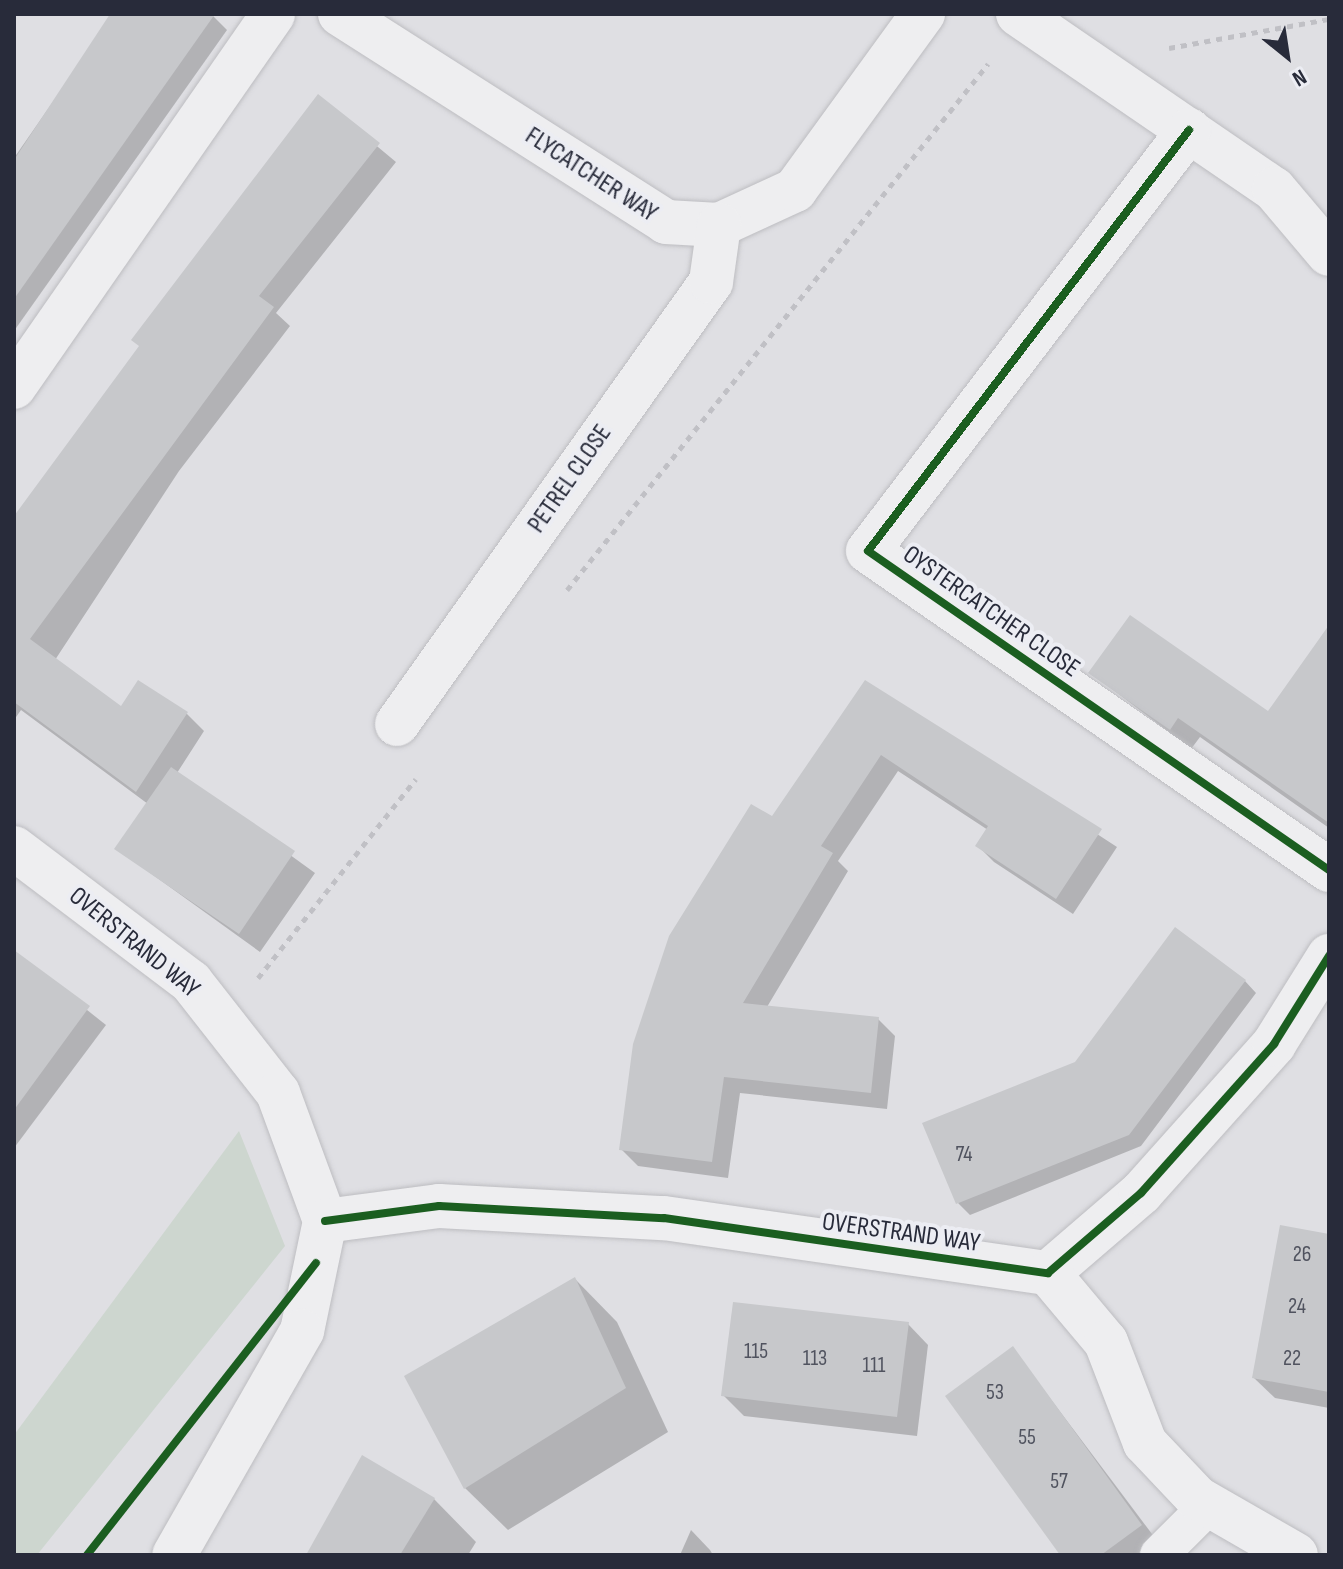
<!DOCTYPE html>
<html>
<head>
<meta charset="utf-8">
<style>
	body { margin:0 }
	#map { position:relative; width:1343px; height:1569px; overflow:hidden; background:#dfdfe3; font-family:"Sofia Sans Condensed",sans-serif }
	div>[style] { position:absolute }
	.green>* { inset:0; background:#cdd6cf }
	.shadow>* { inset:0; background:#0003 }
	.building>* { inset:0; background:#c7c8cb }
	.path>* { height:5px; margin-top:-2.5px; transform-origin:0; background:repeating-linear-gradient(90deg,#c0c0c5 0 6px,transparent 0 12px) }
	.roads { filter:drop-shadow(0 0 2px #bdbdc1) drop-shadow(0 0 2px #bdbdc1) }
	.lane>* { height:38px; margin:-19px; padding:0 19px; transform-origin:19px; border-radius:19px; background:#eeeef0 }
	.street>* { height:44px; margin:-22px; padding:0 22px; transform-origin:22px; border-radius:22px; background:#eeeef0 }
	.cycleway>* { height:8px; margin:-4px; padding:0 4px; transform-origin:4px; border-radius:4px; background:#1b5e20 }
	span { translate:-50% -50%; white-space:nowrap; text-align:center; line-height:1.15; -webkit-text-stroke:8px #ecedf3; paint-order:stroke }
	.number-label { font-size:22px; color:#50535f }
	.number-label span { -webkit-text-stroke-width:0 }
	.street-label { font-size:26px; color:#282b3a }
	.frame { position:absolute; inset:0; border:16px solid #282b3a; pointer-events:none }
	.north { position:absolute; left:1247px; top:16px; width:80px; height:80px; -webkit-text-stroke:6px #ecedf3; paint-order:stroke; rotate:150deg; font-size:22px; font-weight:700; line-height:32px; text-align:center; color:#282b3a }
	.north::after { content:''; display:block; margin:auto; width:28px; height:36px; background:#282b3a; clip-path:polygon(50% 0,100% 100%,50% 72%,0 100%) }
</style>
</head>
<body>
<div id="map">
	<div class="green">
		<div style="clip-path:polygon(239px 1131px,285px 1246px,37px 1555px,14px 1555px,14px 1435px)"></div>
	</div>
	<div class="shadow">
		<div style="clip-path:polygon(114px 14px,211px 14px,227px 30px,14px 331px,14px 158px)"></div>
		<div style="clip-path:polygon(318px 97px,396px 162px,276px 313px,290px 326px,179px 471px,55px 660px,121px 708px,187px 714px,204px 731px,177px 773px,315px 873px,260px 952px,117px 849px,148px 804px,21px 710px,14px 720px,14px 528px)"></div>
		<div style="clip-path:polygon(1091px 673px,1269px 714px,1329px 683px,1329px 828px,1200px 737px,1191px 749px)"></div>
		<div style="clip-path:polygon(865px 683px,1117px 847px,1073px 914px,994px 862px,978px 846px,988px 830px,898px 771px,838px 861px,848px 871px,767px 1007px,878px 1019px,895px 1036px,887px 1109px,740px 1093px,728px 1178px,638px 1166px,621px 1149px,773px 819px)"></div>
		<div style="clip-path:polygon(14px 952px,106px 1025px,14px 1148px)"></div>
		<div style="clip-path:polygon(1245px 981px,1256px 993px,1141px 1146px,970px 1215px,958px 1203px,925px 1124px,1076px 1063px)"></div>
		<div style="clip-path:polygon(1329px 1236px,1329px 1408px,1275px 1398px,1254px 1378px)"></div>
		<div style="clip-path:polygon(575px 1279px,617px 1322px,668px 1432px,508px 1530px,465px 1488px)"></div>
		<div style="clip-path:polygon(908px 1324px,928px 1345px,917px 1436px,744px 1416px,723px 1395px)"></div>
		<div style="clip-path:polygon(1013px 1349px,1161px 1546px,1149px 1555px,1062px 1555px)"></div>
		<div style="clip-path:polygon(434px 1499px,476px 1542px,468px 1555px,309px 1555px)"></div>
		<div style="clip-path:polygon(691px 1530px,710px 1550px,713px 1555px,680px 1555px)"></div>
	</div>
	<div class="building">
		<div style="clip-path:polygon(110px 14px,215px 14px,14px 299px,14px 160px)"></div>
		<div style="clip-path:polygon(318px 94px,380px 143px,259px 296px,274px 307px,30px 639px,121px 706px,138px 680px,188px 712px,136px 792px,14px 702px,14px 516px,139px 346px,131px 340px)"></div>
		<div style="clip-path:polygon(1130px 615px,1268px 711px,1329px 625px,1329px 823px,1178px 718px,1170px 730px,1088px 673px)"></div>
		<div style="clip-path:polygon(865px 680px,1102px 829px,1056px 899px,975px 846px,988px 826px,881px 755px,821px 846px,833px 853px,743px 1003px,879px 1017px,871px 1093px,724px 1077px,712px 1162px,619px 1150px,633px 1044px,669px 936px,751px 804px,772px 816px)"></div>
		<div style="clip-path:polygon(171px 767px,295px 851px,239px 934px,114px 849px)"></div>
		<div style="clip-path:polygon(1175px 927px,1246px 980px,1129px 1135px,956px 1204px,922px 1123px,1075px 1062px)"></div>
		<div style="clip-path:polygon(14px 950px,90px 1006px,14px 1110px)"></div>
		<div style="clip-path:polygon(1280px 1225px,1329px 1234px,1329px 1392px,1252px 1378px)"></div>
		<div style="clip-path:polygon(575px 1277px,626px 1388px,464px 1489px,404px 1376px)"></div>
		<div style="clip-path:polygon(733px 1302px,909px 1322px,897px 1417px,721px 1396px)"></div>
		<div style="clip-path:polygon(1013px 1346px,1142px 1525px,1101px 1555px,1060px 1555px,945px 1396px)"></div>
		<div style="clip-path:polygon(362px 1455px,435px 1498px,400px 1555px,306px 1555px)"></div>
	</div>
	<div class="path">
		<div style="left:1169px;top:48px;width:163px;rotate:-10.3deg"></div>
		<div style="left:567px;top:590px;width:674px;rotate:-51.33deg"></div>
		<div style="left:258px;top:978px;width:254px;rotate:-51.6deg"></div>
	</div>
	<div class="roads">
		<div class="lane">
			<div style="left:1159px;top:1555px;width:71px;rotate:-45deg"></div>
		</div>
		<div class="street">
			<div style="left:340px;top:14px;width:387px;rotate:32.5deg"></div>
			<div style="left:666px;top:222px;width:53px;rotate:3.2deg"></div>
			<div style="left:719px;top:225px;width:84px;rotate:-24.7deg"></div>
			<div style="left:795px;top:190px;width:218px;rotate:-54deg"></div>
			<div style="left:1018px;top:14px;width:310px;rotate:34.4deg"></div>
			<div style="left:1274px;top:189px;width:85px;rotate:49.8deg"></div>
			<div style="left:1189px;top:130px;width:529px;rotate:127.32deg"></div>
			<div style="left:868px;top:551px;width:561px;rotate:34.68deg"></div>
			<div style="left:14px;top:387px;width:454px;rotate:-55.2deg"></div>
			<div style="left:397px;top:724px;width:542px;rotate:-54.61deg"></div>
			<div style="left:711px;top:282px;width:58px;rotate:-82deg"></div>
			<div style="left:14px;top:848px;width:222px;rotate:37.1deg"></div>
			<div style="left:191px;top:982px;width:141px;rotate:51.9deg"></div>
			<div style="left:278px;top:1093px;width:136px;rotate:69.8deg"></div>
			<div style="left:325px;top:1221px;width:112px;rotate:101.8deg"></div>
			<div style="left:302px;top:1331px;width:258px;rotate:119.7deg"></div>
			<div style="left:325px;top:1221px;width:115px;rotate:-7.5deg"></div>
			<div style="left:439px;top:1206px;width:225px;rotate:3.1deg"></div>
			<div style="left:664px;top:1218px;width:388px;rotate:8.2deg"></div>
			<div style="left:1048px;top:1273px;width:123px;rotate:-40.7deg"></div>
			<div style="left:1141px;top:1193px;width:200px;rotate:-48.2deg"></div>
			<div style="left:1274px;top:1044px;width:104px;rotate:-58deg"></div>
			<div style="left:1048px;top:1273px;width:90px;rotate:50deg"></div>
			<div style="left:1106px;top:1342px;width:108px;rotate:68.9deg"></div>
			<div style="left:1145px;top:1443px;width:76px;rotate:46.6deg"></div>
			<div style="left:1197px;top:1498px;width:114px;rotate:29.9deg"></div>
		</div>
	</div>
	<div class="cycleway">
		<div style="left:1189px;top:130px;width:529px;rotate:127.32deg"></div>
		<div style="left:868px;top:551px;width:561px;rotate:34.68deg"></div>
		<div style="left:325px;top:1221px;width:115px;rotate:-7.5deg"></div>
		<div style="left:439px;top:1206px;width:225px;rotate:3.1deg"></div>
		<div style="left:664px;top:1218px;width:388px;rotate:8.2deg"></div>
		<div style="left:1048px;top:1273px;width:123px;rotate:-40.7deg"></div>
		<div style="left:1141px;top:1193px;width:200px;rotate:-48.2deg"></div>
		<div style="left:1274px;top:1044px;width:104px;rotate:-58deg"></div>
		<div style="left:87px;top:1555px;width:371px;rotate:-51.9deg"></div>
	</div>
	<div class="number-label">
		<span style="left:964px;top:1155px">74</span>
		<span style="left:1302px;top:1255px">26</span>
		<span style="left:1297px;top:1307px">24</span>
		<span style="left:756px;top:1352px">115</span>
		<span style="left:815px;top:1359px">113</span>
		<span style="left:1292px;top:1359px">22</span>
		<span style="left:874px;top:1366px">111</span>
		<span style="left:995px;top:1393px">53</span>
		<span style="left:1027px;top:1438px">55</span>
		<span style="left:1059px;top:1482px">57</span>
	</div>
	<div class="street-label">
		<span style="left:591px;top:175px;rotate:33deg">FLYCATCHER WAY</span>
		<span style="left:570px;top:479px;rotate:-55deg">PETREL CLOSE</span>
		<span style="left:991px;top:612px;rotate:35deg">OYSTERCATCHER CLOSE</span>
		<span style="left:134px;top:943px;rotate:39deg">OVERSTRAND WAY</span>
		<span style="left:901px;top:1233px;rotate:8deg">OVERSTRAND WAY</span>
	</div>
	<div class="frame"></div>
	<div class="north">N</div>
</div>
</body>
</html>
